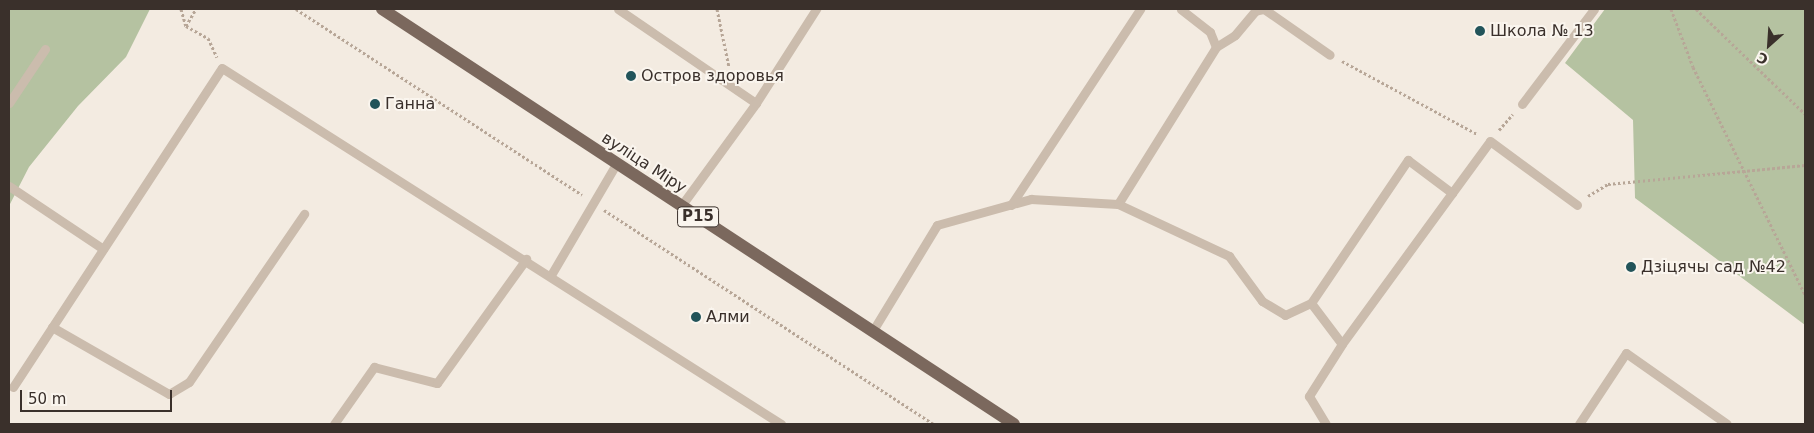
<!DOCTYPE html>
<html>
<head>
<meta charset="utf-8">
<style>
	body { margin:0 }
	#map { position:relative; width:1814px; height:433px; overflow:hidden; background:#f3ebe1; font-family:"DejaVu Sans",sans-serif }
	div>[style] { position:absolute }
	.green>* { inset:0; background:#b5c2a1 }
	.path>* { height:3px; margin-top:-1.5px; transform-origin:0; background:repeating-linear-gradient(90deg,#b7a697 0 2.5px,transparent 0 5px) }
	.lane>* { height:9px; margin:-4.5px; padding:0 4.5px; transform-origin:4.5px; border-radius:4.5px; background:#cbbcad }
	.primary>* { height:12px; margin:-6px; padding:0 6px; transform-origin:6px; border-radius:6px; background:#7b685d }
	.dots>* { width:14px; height:14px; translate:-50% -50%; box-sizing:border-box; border:2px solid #faf5ee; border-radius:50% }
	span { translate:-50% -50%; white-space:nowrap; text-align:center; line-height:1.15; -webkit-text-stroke:4px #faf5ee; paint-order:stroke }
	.shield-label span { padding:1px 4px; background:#faf5ee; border:1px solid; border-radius:4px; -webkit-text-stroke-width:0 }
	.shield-label { font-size:15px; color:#3a302b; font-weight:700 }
	.poi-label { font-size:16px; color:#3a302b }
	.left { translate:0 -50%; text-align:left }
	.street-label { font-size:16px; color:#3a302b }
	.frame { position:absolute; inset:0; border:10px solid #3a302b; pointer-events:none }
	.north { position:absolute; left:1744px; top:20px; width:50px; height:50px; -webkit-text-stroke:4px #faf5ee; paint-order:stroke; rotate:206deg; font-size:14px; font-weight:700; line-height:20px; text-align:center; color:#3a302b }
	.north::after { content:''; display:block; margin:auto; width:18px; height:22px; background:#3a302b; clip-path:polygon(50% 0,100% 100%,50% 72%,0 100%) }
	.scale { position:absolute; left:20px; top:390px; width:152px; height:22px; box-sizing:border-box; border:2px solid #3a302b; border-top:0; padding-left:6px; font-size:15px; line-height:18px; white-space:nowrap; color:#3a302b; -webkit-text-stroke:4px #faf5ee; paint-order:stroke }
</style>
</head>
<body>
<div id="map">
	<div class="green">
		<div style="clip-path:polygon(9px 9px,150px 9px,126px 57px,78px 106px,29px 167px,9px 206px)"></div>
		<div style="clip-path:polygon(1605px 9px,1805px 9px,1805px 325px,1635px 198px,1633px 120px,1565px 63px)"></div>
	</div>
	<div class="path">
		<div style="left:181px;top:9px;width:18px;rotate:74deg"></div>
		<div style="left:186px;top:26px;width:25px;rotate:29deg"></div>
		<div style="left:208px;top:38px;width:21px;rotate:65deg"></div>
		<div style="left:296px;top:9px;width:341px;rotate:33deg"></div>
		<div style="left:717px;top:9px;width:59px;rotate:78.3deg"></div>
		<div style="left:1671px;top:9px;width:62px;rotate:69.2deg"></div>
		<div style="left:1693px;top:67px;width:254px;rotate:63.8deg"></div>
		<div style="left:1696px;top:9px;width:151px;rotate:43.9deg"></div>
		<div style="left:186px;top:26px;width:20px;rotate:-60deg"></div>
		<div style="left:1342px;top:61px;width:153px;rotate:28.4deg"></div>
		<div style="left:1499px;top:130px;width:21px;rotate:-49deg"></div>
		<div style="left:1588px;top:196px;width:23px;rotate:-31deg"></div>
		<div style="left:1608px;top:184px;width:198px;rotate:-5.5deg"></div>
		<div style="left:604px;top:210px;width:393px;rotate:33deg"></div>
	</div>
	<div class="lane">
		<div style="left:618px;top:9px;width:167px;rotate:34.3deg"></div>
		<div style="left:1264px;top:9px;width:80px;rotate:34.9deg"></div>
		<div style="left:1216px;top:47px;width:22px;rotate:-32deg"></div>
		<div style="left:1235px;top:35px;width:31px;rotate:-50deg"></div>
		<div style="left:1255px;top:11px;width:8px;rotate:-14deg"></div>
		<div style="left:9px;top:103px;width:65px;rotate:-56.3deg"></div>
		<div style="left:1522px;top:104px;width:119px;rotate:-52.8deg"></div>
		<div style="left:9px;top:186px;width:113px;rotate:33.8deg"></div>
		<div style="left:1452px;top:193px;width:64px;rotate:-53.8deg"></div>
		<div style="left:1490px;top:141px;width:108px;rotate:36.3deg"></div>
		<div style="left:1118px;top:204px;width:185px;rotate:-58deg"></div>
		<div style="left:1216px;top:47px;width:16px;rotate:-112deg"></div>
		<div style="left:1210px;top:32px;width:37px;rotate:-142deg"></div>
		<div style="left:1011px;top:205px;width:235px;rotate:-56.6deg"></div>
		<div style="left:681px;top:206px;width:127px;rotate:-53.9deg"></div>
		<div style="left:756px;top:103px;width:112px;rotate:-57.4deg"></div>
		<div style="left:551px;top:275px;width:129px;rotate:-59.6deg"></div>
		<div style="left:1311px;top:303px;width:51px;rotate:52.9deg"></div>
		<div style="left:1342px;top:344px;width:62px;rotate:122.4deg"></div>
		<div style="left:1309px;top:396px;width:33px;rotate:59deg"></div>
		<div style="left:52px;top:327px;width:135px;rotate:29.8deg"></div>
		<div style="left:169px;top:394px;width:23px;rotate:-31deg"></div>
		<div style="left:189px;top:382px;width:204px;rotate:-55.6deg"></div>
		<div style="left:872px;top:332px;width:125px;rotate:-58.7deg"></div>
		<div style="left:937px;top:225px;width:98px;rotate:-15.5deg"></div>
		<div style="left:1031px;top:199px;width:87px;rotate:3.3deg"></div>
		<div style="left:1118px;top:204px;width:123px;rotate:25.1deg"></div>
		<div style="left:1229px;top:256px;width:56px;rotate:53.7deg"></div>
		<div style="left:1262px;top:301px;width:27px;rotate:31deg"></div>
		<div style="left:1285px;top:315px;width:29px;rotate:-25deg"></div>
		<div style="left:1311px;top:303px;width:173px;rotate:-55.9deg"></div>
		<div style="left:1408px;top:160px;width:55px;rotate:36.9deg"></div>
		<div style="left:1452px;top:193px;width:187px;rotate:126.1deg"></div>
		<div style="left:13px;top:387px;width:381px;rotate:-56.8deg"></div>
		<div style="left:222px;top:68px;width:663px;rotate:32.49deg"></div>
		<div style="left:334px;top:424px;width:70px;rotate:-54.9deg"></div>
		<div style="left:374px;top:367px;width:65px;rotate:14.3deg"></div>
		<div style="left:437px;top:383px;width:153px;rotate:-54.3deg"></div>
		<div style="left:1579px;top:424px;width:85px;rotate:-56.5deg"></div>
		<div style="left:1626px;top:353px;width:123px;rotate:35.1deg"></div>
	</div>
	<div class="primary">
		<div style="left:382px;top:9px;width:756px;rotate:33.29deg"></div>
	</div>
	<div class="dots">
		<div style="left:1480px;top:31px;background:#22545a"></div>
		<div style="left:631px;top:76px;background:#22545a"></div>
		<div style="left:375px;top:104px;background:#22545a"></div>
		<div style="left:1631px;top:267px;background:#22545a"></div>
		<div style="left:696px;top:317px;background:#22545a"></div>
	</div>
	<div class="shield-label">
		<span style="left:698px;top:217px">Р15</span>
	</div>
	<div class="poi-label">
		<span class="left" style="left:1490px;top:31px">Школа № 13</span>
		<span class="left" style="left:641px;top:76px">Остров здоровья</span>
		<span class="left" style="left:385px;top:104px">Ганна</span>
		<span class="left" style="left:1641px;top:267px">Дзіцячы сад №42</span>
		<span class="left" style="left:706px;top:317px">Алми</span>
	</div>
	<div class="street-label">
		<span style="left:644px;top:163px;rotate:33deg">вуліца Міру</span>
	</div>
	<div class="frame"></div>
	<div class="north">С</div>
	<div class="scale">50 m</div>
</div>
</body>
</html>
